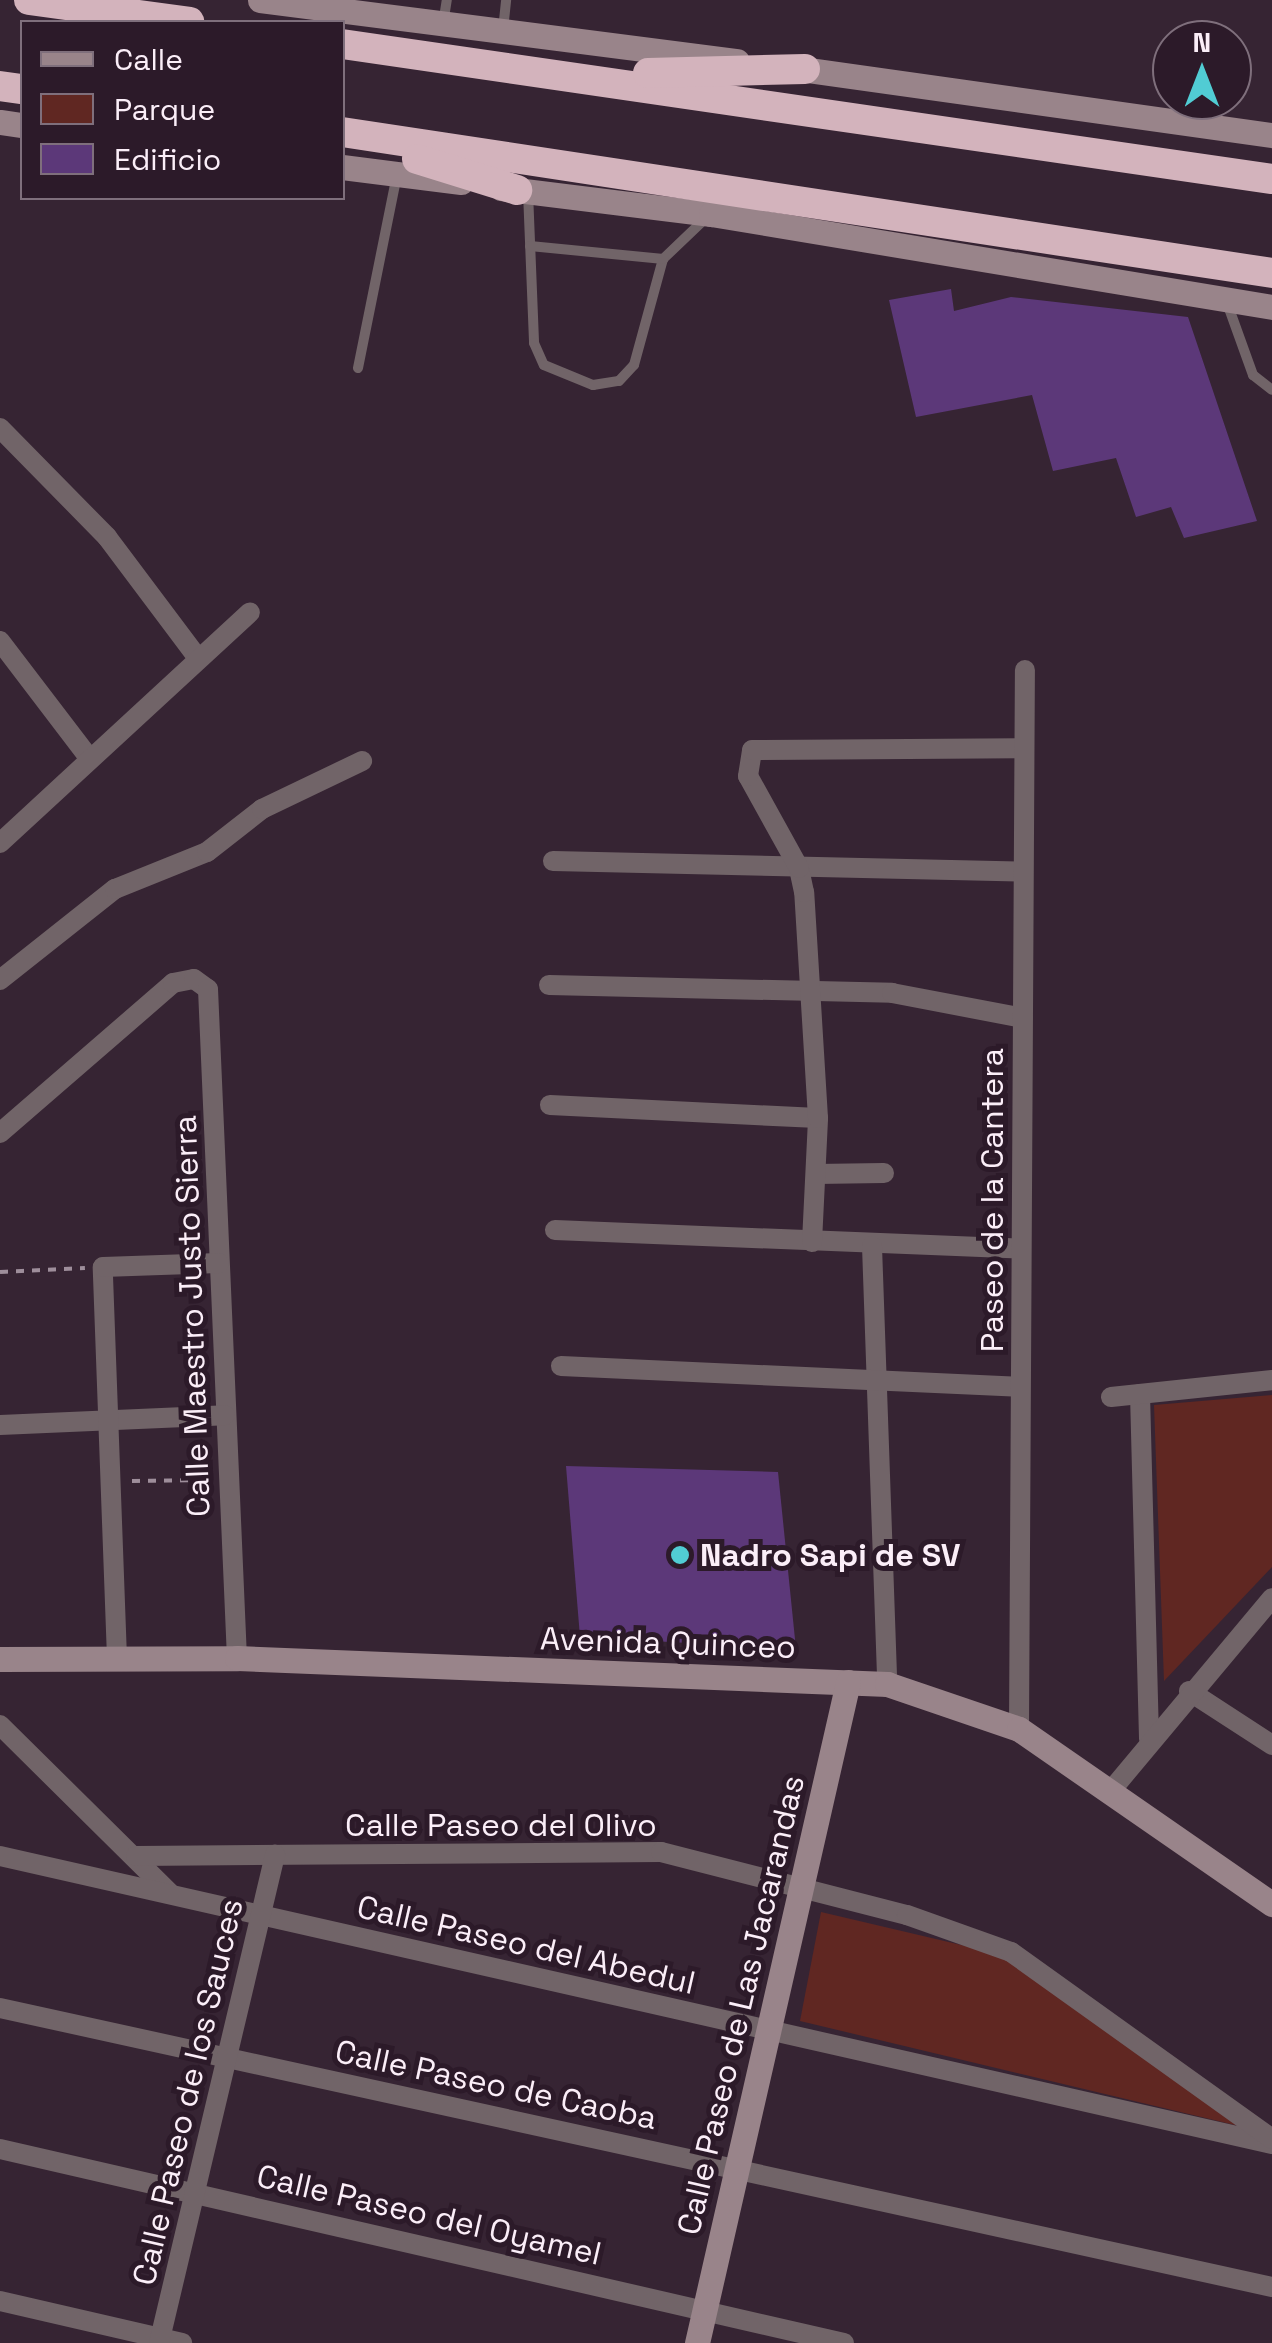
<!DOCTYPE html>
<html>
<head>
<meta charset="utf-8">
<style>
	body { margin:0 }
	#map { position:relative; width:1272px; height:2343px; overflow:hidden; background:#362433; font-family:"Space Grotesk",sans-serif }
	div>[style] { position:absolute }
	.green>* { inset:0; background:#602722 }
	.building>* { inset:0; background:#5c3879 }
	.path>* { height:4px; margin-top:-2px; transform-origin:0; background:repeating-linear-gradient(90deg,#9e8e9b 0 8px,transparent 0 16px) }
	.lane>* { height:10px; margin:-5px; padding:0 5px; transform-origin:5px; border-radius:5px; background:#716468 }
	.street>* { height:20px; margin:-10px; padding:0 10px; transform-origin:10px; border-radius:10px; background:#716468 }
	.secondary>* { height:25px; margin:-12.5px; padding:0 12.5px; transform-origin:12.5px; border-radius:12.5px; background:#99848a }
	.highway>* { height:30px; margin:-15px; padding:0 15px; transform-origin:15px; border-radius:15px; background:#d3b3bc }
	.dots>* { width:28px; height:28px; translate:-50% -50%; box-sizing:border-box; border:5px solid #2c1a29; border-radius:50% }
	span { translate:-50% -50%; white-space:nowrap; text-align:center; line-height:1.15; -webkit-text-stroke:10px #2c1a29; paint-order:stroke }
	.street-label { font-size:32px; color:#fbeef8 }
	.poi-label { font-size:32px; color:#fbeef8; font-weight:700 }
	.left { translate:0 -50%; text-align:left }
	.legend { position:absolute; left:20px; top:20px; width:325px; height:180px; box-sizing:border-box; background:#2c1a29; border:2px solid #7f6f7c; margin:0; padding:12px 18px; list-style:none; font-size:30px; color:#fbeef8 }
	.legend li { display:flex; align-items:center; gap:20px; height:50px }
	.legend b { width:50px; border:2px solid #7f6f7c }
	.north { position:absolute; left:1152px; top:20px; width:100px; height:100px; box-sizing:border-box; background:#2c1a29; border:2px solid #7f6f7c; border-radius:50%; rotate:0deg; font-size:28px; font-weight:700; line-height:40px; text-align:center; color:#fbeef8 }
	.north::after { content:''; display:block; margin:auto; width:35px; height:45px; background:#51ccd4; clip-path:polygon(50% 0,100% 100%,50% 72%,0 100%) }
</style>
</head>
<body>
<div id="map">
	<div class="green">
		<div style="clip-path:polygon(1272px 1395px,1272px 1567px,1164px 1681px,1154px 1405px)"></div>
		<div style="clip-path:polygon(821px 1912px,1008px 1956px,1239px 2126px,800px 2021px)"></div>
	</div>
	<div class="building">
		<div style="clip-path:polygon(951px 289px,954px 311px,1011px 297px,1188px 317px,1257px 521px,1184px 538px,1171px 507px,1136px 517px,1116px 458px,1053px 471px,1032px 395px,916px 417px,889px 300px)"></div>
		<div style="clip-path:polygon(566px 1466px,778px 1472px,796px 1649px,580px 1637px)"></div>
	</div>
	<div class="path">
		<div style="left:0;top:1272px;width:85px;rotate:-2.7deg"></div>
		<div style="left:132px;top:1481px;width:75px;rotate:-0.8deg"></div>
	</div>
	<div class="lane">
		<div style="left:443px;top:24px;width:24px;rotate:-81deg"></div>
		<div style="left:503px;top:30px;width:30px;rotate:-84deg"></div>
		<div style="left:528px;top:192px;width:151px;rotate:87.7deg"></div>
		<div style="left:534px;top:343px;width:24px;rotate:66deg"></div>
		<div style="left:544px;top:365px;width:53px;rotate:22.2deg"></div>
		<div style="left:593px;top:385px;width:26px;rotate:-9deg"></div>
		<div style="left:619px;top:381px;width:22px;rotate:-47deg"></div>
		<div style="left:634px;top:365px;width:110px;rotate:-74.7deg"></div>
		<div style="left:663px;top:259px;width:61px;rotate:-43.7deg"></div>
		<div style="left:530px;top:246px;width:134px;rotate:5.6deg"></div>
		<div style="left:1226px;top:300px;width:80px;rotate:70.2deg"></div>
		<div style="left:1253px;top:375px;width:24px;rotate:38deg"></div>
		<div style="left:358px;top:368px;width:198px;rotate:-78.6deg"></div>
	</div>
	<div class="street">
		<div style="left:0;top:428px;width:153px;rotate:45.5deg"></div>
		<div style="left:107px;top:537px;width:150px;rotate:53.1deg"></div>
		<div style="left:0;top:641px;width:147px;rotate:52.7deg"></div>
		<div style="left:0;top:843px;width:340px;rotate:-42.7deg"></div>
		<div style="left:553px;top:861px;width:470px;rotate:1.3deg"></div>
		<div style="left:0;top:980px;width:147px;rotate:-38.4deg"></div>
		<div style="left:115px;top:889px;width:99px;rotate:-21.9deg"></div>
		<div style="left:207px;top:852px;width:70px;rotate:-38deg"></div>
		<div style="left:262px;top:809px;width:111px;rotate:-25.6deg"></div>
		<div style="left:549px;top:985px;width:343px;rotate:1.3deg"></div>
		<div style="left:892px;top:993px;width:133px;rotate:10.8deg"></div>
		<div style="left:550px;top:1105px;width:268px;rotate:2.8deg"></div>
		<div style="left:0;top:1133px;width:229px;rotate:-40.9deg"></div>
		<div style="left:173px;top:983px;width:21px;rotate:-11deg"></div>
		<div style="left:194px;top:979px;width:17px;rotate:36deg"></div>
		<div style="left:208px;top:989px;width:670px;rotate:87.52deg"></div>
		<div style="left:816px;top:1174px;width:68px;rotate:-0.8deg"></div>
		<div style="left:555px;top:1230px;width:466px;rotate:2.3deg"></div>
		<div style="left:812px;top:1242px;width:124px;rotate:-87.2deg"></div>
		<div style="left:818px;top:1118px;width:226px;rotate:-93.5deg"></div>
		<div style="left:804px;top:892px;width:25px;rotate:-102deg"></div>
		<div style="left:799px;top:868px;width:105px;rotate:-119deg"></div>
		<div style="left:748px;top:776px;width:26px;rotate:-81deg"></div>
		<div style="left:752px;top:750px;width:272px;rotate:-0.4deg"></div>
		<div style="left:872px;top:1246px;width:438px;rotate:88deg"></div>
		<div style="left:561px;top:1366px;width:459px;rotate:2.6deg"></div>
		<div style="left:1140px;top:1394px;width:345px;rotate:88.5deg"></div>
		<div style="left:1111px;top:1397px;width:162px;rotate:-6deg"></div>
		<div style="left:0;top:1425px;width:225px;rotate:-2.5deg"></div>
		<div style="left:117px;top:1658px;width:391px;rotate:-92.1deg"></div>
		<div style="left:103px;top:1267px;width:116px;rotate:-2deg"></div>
		<div style="left:1189px;top:1691px;width:99px;rotate:33deg"></div>
		<div style="left:0;top:1725px;width:238px;rotate:44.7deg"></div>
		<div style="left:1019px;top:1729px;width:1059px;rotate:-89.68deg"></div>
		<div style="left:1109px;top:1793px;width:254px;rotate:-50.1deg"></div>
		<div style="left:0;top:1856px;width:1304px;rotate:12.76deg"></div>
		<div style="left:136px;top:1856px;width:525px;rotate:-0.44deg"></div>
		<div style="left:661px;top:1852px;width:254px;rotate:14.4deg"></div>
		<div style="left:907px;top:1915px;width:110px;rotate:19.6deg"></div>
		<div style="left:1011px;top:1952px;width:321px;rotate:35.6deg"></div>
		<div style="left:0;top:2008px;width:1302px;rotate:12.37deg"></div>
		<div style="left:0;top:2149px;width:866px;rotate:12.95deg"></div>
		<div style="left:0;top:2301px;width:187px;rotate:13deg"></div>
		<div style="left:159px;top:2343px;width:502px;rotate:-76.63deg"></div>
	</div>
	<div class="secondary">
		<div style="left:260px;top:0;width:481px;rotate:7.3deg"></div>
		<div style="left:787px;top:67px;width:490px;rotate:8deg"></div>
		<div style="left:0;top:122px;width:22px;rotate:8deg"></div>
		<div style="left:342px;top:167px;width:120px;rotate:7.2deg"></div>
		<div style="left:501px;top:188px;width:212px;rotate:7.1deg"></div>
		<div style="left:711px;top:214px;width:569px;rotate:9.41deg"></div>
		<div style="left:0;top:1659px;width:237px;rotate:-0.2deg"></div>
		<div style="left:237px;top:1658px;width:651px;rotate:2.29deg"></div>
		<div style="left:887px;top:1684px;width:139px;rotate:18.8deg"></div>
		<div style="left:1019px;top:1729px;width:308px;rotate:34.7deg"></div>
		<div style="left:697px;top:2343px;width:678px;rotate:-77.13deg"></div>
	</div>
	<div class="highway">
		<div style="left:29px;top:0;width:162px;rotate:7.8deg"></div>
		<div style="left:342px;top:44px;width:940px;rotate:8.26deg"></div>
		<div style="left:648px;top:73px;width:157px;rotate:-1.5deg"></div>
		<div style="left:0;top:86px;width:22px;rotate:8deg"></div>
		<div style="left:342px;top:132px;width:941px;rotate:8.62deg"></div>
		<div style="left:417px;top:159px;width:105px;rotate:17.2deg"></div>
	</div>
	<div class="dots">
		<div style="left:680px;top:1555px;background:#51ccd4"></div>
	</div>
	<div class="street-label">
		<span style="left:992px;top:1200px;rotate:-90deg">Paseo de la Cantera</span>
		<span style="left:192px;top:1316px;rotate:-92deg">Calle Maestro Justo Sierra</span>
		<span style="left:668px;top:1643px;rotate:2deg">Avenida Quinceo</span>
		<span style="left:501px;top:1825px">Calle Paseo del Olivo</span>
		<span style="left:526px;top:1945px;rotate:13deg">Calle Paseo del Abedul</span>
		<span style="left:741px;top:2005px;rotate:-77deg">Calle Paseo de Las Jacarandas</span>
		<span style="left:496px;top:2085px;rotate:12deg">Calle Paseo de Caoba</span>
		<span style="left:188px;top:2092px;rotate:-77deg">Calle Paseo de los Sauces</span>
		<span style="left:429px;top:2215px;rotate:13deg">Calle Paseo del Oyamel</span>
	</div>
	<div class="poi-label">
		<span class="left" style="left:700px;top:1555px">Nadro Sapi de SV</span>
	</div>
	<ul class="legend">
	<li><b style="height:12px;background:#99848a"></b>Calle</li>
	<li><b style="height:28px;background:#602722"></b>Parque</li>
	<li><b style="height:28px;background:#5c3879"></b>Edificio</li>
	</ul>
	<div class="north">N</div>
</div>
</body>
</html>
